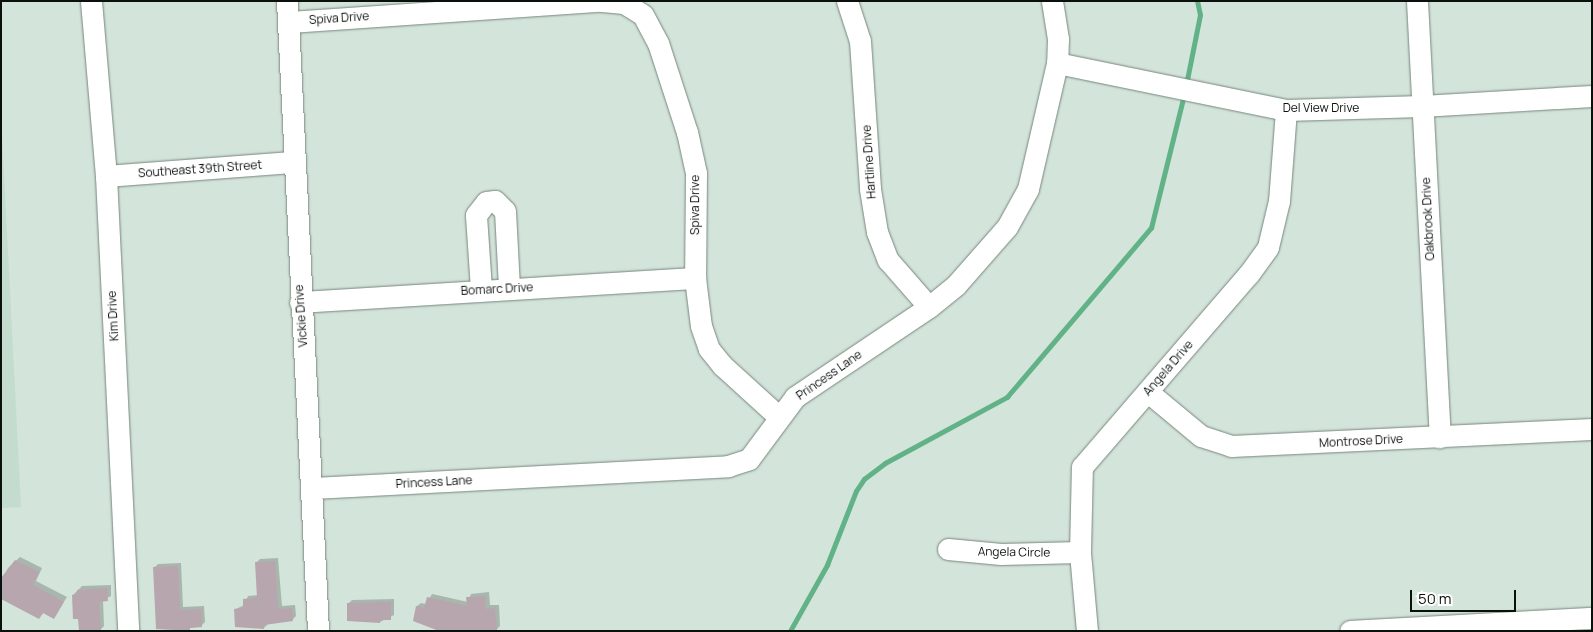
<!DOCTYPE html>
<html>
<head>
<meta charset="utf-8">
<style>
	body { margin:0 }
	#map { position:relative; width:1593px; height:632px; overflow:hidden; background:#d3e4da; font-family:Manrope,sans-serif }
	div>[style] { position:absolute }
	.built>* { inset:0; background:#c4dccd }
	.shadow>* { inset:0; background:#0003 }
	.stream>* { height:4.5px; margin:-2.25px; padding:0 2.25px; transform-origin:2.25px; border-radius:2.25px; background:#62b287 }
	.building>* { inset:0; background:#b7a6ad }
	.roads { filter:drop-shadow(0 0 1px #77867d) drop-shadow(0 0 1px #77867d) }
	.minor>* { height:21px; margin:-10.5px; padding:0 10.5px; transform-origin:10.5px; border-radius:10.5px; background:#fff }
	span { translate:-50% -50%; white-space:nowrap; text-align:center; line-height:1.15; -webkit-text-stroke:5px #fff; paint-order:stroke }
	.street-label { font-size:12px; color:#0a100c }
	.frame { position:absolute; inset:0; border:2px solid #0a100c; pointer-events:none }
	.scale { position:absolute; left:1410px; top:590px; width:106px; height:22px; box-sizing:border-box; border:2px solid #0a100c; border-top:0; padding-left:6px; font-size:15px; line-height:18px; white-space:nowrap; color:#0a100c; -webkit-text-stroke:4px #fff; paint-order:stroke }
</style>
</head>
<body>
<div id="map">
	<div class="built">
		<div style="clip-path:polygon(1px 115px,21px 507px,1px 508px)"></div>
	</div>
	<div class="shadow">
		<div style="clip-path:polygon(20px 557px,42px 568px,36px 581px,67px 597px,54px 617px,44px 612px,39px 618px,1px 581px,8px 568px)"></div>
		<div style="clip-path:polygon(278px 558px,282px 606px,295px 605px,296px 616px,292px 620px,268px 624px,264px 628px,236px 626px,236px 609px,244px 605px,248px 596px,258px 595px,256px 563px,260px 559px)"></div>
		<div style="clip-path:polygon(181px 563px,183px 607px,204px 606px,205px 622px,201px 626px,173px 631px,154px 568px,158px 564px)"></div>
		<div style="clip-path:polygon(111px 585px,111px 596px,103px 600px,104px 626px,100px 630px,79px 618px,73px 595px,82px 586px)"></div>
		<div style="clip-path:polygon(489px 592px,490px 605px,499px 605px,500px 626px,496px 630px,414px 621px,417px 606px,421px 603px,426px 604px,432px 594px,468px 602px,471px 594px)"></div>
		<div style="clip-path:polygon(394px 599px,394px 615px,380px 622px,348px 604px,352px 600px)"></div>
	</div>
	<div class="stream">
		<div style="left:1186px;top:85px;width:71px;rotate:-78.7deg"></div>
		<div style="left:1200px;top:15px;width:14px;rotate:-102deg"></div>
		<div style="left:790px;top:631px;width:76px;rotate:-60.7deg"></div>
		<div style="left:827px;top:565px;width:79px;rotate:-68.6deg"></div>
		<div style="left:856px;top:491px;width:14px;rotate:-56deg"></div>
		<div style="left:864px;top:479px;width:26px;rotate:-37deg"></div>
		<div style="left:885px;top:463px;width:139px;rotate:-28.4deg"></div>
		<div style="left:1007px;top:397px;width:222px;rotate:-49.6deg"></div>
		<div style="left:1151px;top:228px;width:137px;rotate:-76.1deg"></div>
	</div>
	<div class="building">
		<div style="clip-path:polygon(15px 560px,39px 572px,33px 585px,64px 602px,54px 619px,43px 613px,39px 619px,1px 599px,1px 578px)"></div>
		<div style="clip-path:polygon(275px 561px,278px 609px,292px 608px,293px 621px,264px 625px,264px 629px,235px 627px,234px 609px,243px 608px,243px 599px,257px 598px,255px 562px)"></div>
		<div style="clip-path:polygon(178px 566px,180px 610px,201px 609px,202px 627px,190px 628px,190px 631px,156px 629px,153px 567px)"></div>
		<div style="clip-path:polygon(107px 588px,108px 601px,99px 602px,101px 631px,79px 631px,78px 619px,73px 619px,72px 595px,77px 594px,77px 590px)"></div>
		<div style="clip-path:polygon(485px 596px,486px 609px,495px 608px,497px 631px,439px 631px,413px 621px,416px 606px,424px 608px,427px 597px,467px 606px,466px 597px)"></div>
		<div style="clip-path:polygon(391px 602px,391px 620px,380px 620px,380px 623px,347px 621px,347px 603px)"></div>
	</div>
	<div class="roads">
		<div class="minor">
			<div style="left:91px;top:1px;width:176px;rotate:85.1deg"></div>
			<div style="left:106px;top:176px;width:456px;rotate:87.2deg"></div>
			<div style="left:287px;top:1px;width:631px;rotate:87.18deg"></div>
			<div style="left:602px;top:1px;width:22px;rotate:5deg"></div>
			<div style="left:624px;top:3px;width:22px;rotate:32deg"></div>
			<div style="left:643px;top:15px;width:32px;rotate:62deg"></div>
			<div style="left:658px;top:43px;width:94px;rotate:72deg"></div>
			<div style="left:687px;top:132px;width:42px;rotate:77.6deg"></div>
			<div style="left:696px;top:173px;width:105px;rotate:90.5deg"></div>
			<div style="left:695px;top:278px;width:48px;rotate:82.9deg"></div>
			<div style="left:701px;top:326px;width:24px;rotate:71deg"></div>
			<div style="left:709px;top:349px;width:22px;rotate:51deg"></div>
			<div style="left:723px;top:366px;width:74px;rotate:42.3deg"></div>
			<div style="left:847px;top:1px;width:42px;rotate:72deg"></div>
			<div style="left:860px;top:41px;width:148px;rotate:86.1deg"></div>
			<div style="left:870px;top:189px;width:44px;rotate:80.8deg"></div>
			<div style="left:877px;top:232px;width:30px;rotate:69deg"></div>
			<div style="left:888px;top:260px;width:62px;rotate:48.9deg"></div>
			<div style="left:1052px;top:1px;width:38px;rotate:81deg"></div>
			<div style="left:1058px;top:39px;width:24px;rotate:92deg"></div>
			<div style="left:1057px;top:63px;width:234px;rotate:11.6deg"></div>
			<div style="left:1286px;top:110px;width:136px;rotate:-1.7deg"></div>
			<div style="left:1422px;top:106px;width:170px;rotate:-3.4deg"></div>
			<div style="left:1417px;top:1px;width:437px;rotate:87deg"></div>
			<div style="left:289px;top:22px;width:311px;rotate:-3.9deg"></div>
			<div style="left:106px;top:176px;width:189px;rotate:-4.3deg"></div>
			<div style="left:481px;top:289px;width:74px;rotate:-93.9deg"></div>
			<div style="left:476px;top:215px;width:16px;rotate:-52deg"></div>
			<div style="left:486px;top:202px;width:9px;rotate:-6deg"></div>
			<div style="left:495px;top:201px;width:14px;rotate:45deg"></div>
			<div style="left:505px;top:211px;width:77px;rotate:87deg"></div>
			<div style="left:300px;top:302px;width:396px;rotate:-3.5deg"></div>
			<div style="left:1148px;top:392px;width:69px;rotate:39.7deg"></div>
			<div style="left:1201px;top:436px;width:32px;rotate:18deg"></div>
			<div style="left:1231px;top:446px;width:361px;rotate:-2.7deg"></div>
			<div style="left:313px;top:488px;width:416px;rotate:-3deg"></div>
			<div style="left:728px;top:466px;width:22px;rotate:-18deg"></div>
			<div style="left:749px;top:459px;width:77px;rotate:-53.4deg"></div>
			<div style="left:795px;top:397px;width:161px;rotate:-33.9deg"></div>
			<div style="left:929px;top:307px;width:35px;rotate:-39deg"></div>
			<div style="left:956px;top:285px;width:77px;rotate:-48.7deg"></div>
			<div style="left:1007px;top:227px;width:43px;rotate:-61.1deg"></div>
			<div style="left:1028px;top:189px;width:129px;rotate:-77deg"></div>
			<div style="left:948px;top:549px;width:53px;rotate:5.4deg"></div>
			<div style="left:1001px;top:554px;width:79px;rotate:-1.5deg"></div>
			<div style="left:1087px;top:631px;width:79px;rotate:-95.1deg"></div>
			<div style="left:1080px;top:552px;width:85px;rotate:-88.7deg"></div>
			<div style="left:1082px;top:467px;width:254px;rotate:-49.2deg"></div>
			<div style="left:1248px;top:275px;width:34px;rotate:-54deg"></div>
			<div style="left:1268px;top:247px;width:47px;rotate:-76.6deg"></div>
			<div style="left:1279px;top:201px;width:91px;rotate:-85.6deg"></div>
			<div style="left:1350px;top:631px;width:242px;rotate:-3.1deg"></div>
		</div>
	</div>
	<div class="street-label">
		<span style="left:339px;top:18px;rotate:-4deg">Spiva Drive</span>
		<span style="left:1321px;top:108px">Del View Drive</span>
		<span style="left:869px;top:162px;rotate:-94deg">Hartline Drive</span>
		<span style="left:200px;top:169px;rotate:-4deg">Southeast 39th Street</span>
		<span style="left:695px;top:205px;rotate:-90deg">Spiva Drive</span>
		<span style="left:1428px;top:219px;rotate:-93deg">Oakbrook Drive</span>
		<span style="left:497px;top:289px;rotate:-3deg">Bomarc Drive</span>
		<span style="left:113px;top:316px;rotate:-93deg">Kim Drive</span>
		<span style="left:301px;top:316px;rotate:-94deg">Vickie Drive</span>
		<span style="left:1168px;top:368px;rotate:-49deg">Angela Drive</span>
		<span style="left:829px;top:375px;rotate:-35deg">Princess Lane</span>
		<span style="left:1361px;top:441px;rotate:-3deg">Montrose Drive</span>
		<span style="left:434px;top:482px;rotate:-3deg">Princess Lane</span>
		<span style="left:1014px;top:552px;rotate:1deg">Angela Circle</span>
	</div>
	<div class="frame"></div>
	<div class="scale">50 m</div>
</div>
</body>
</html>
